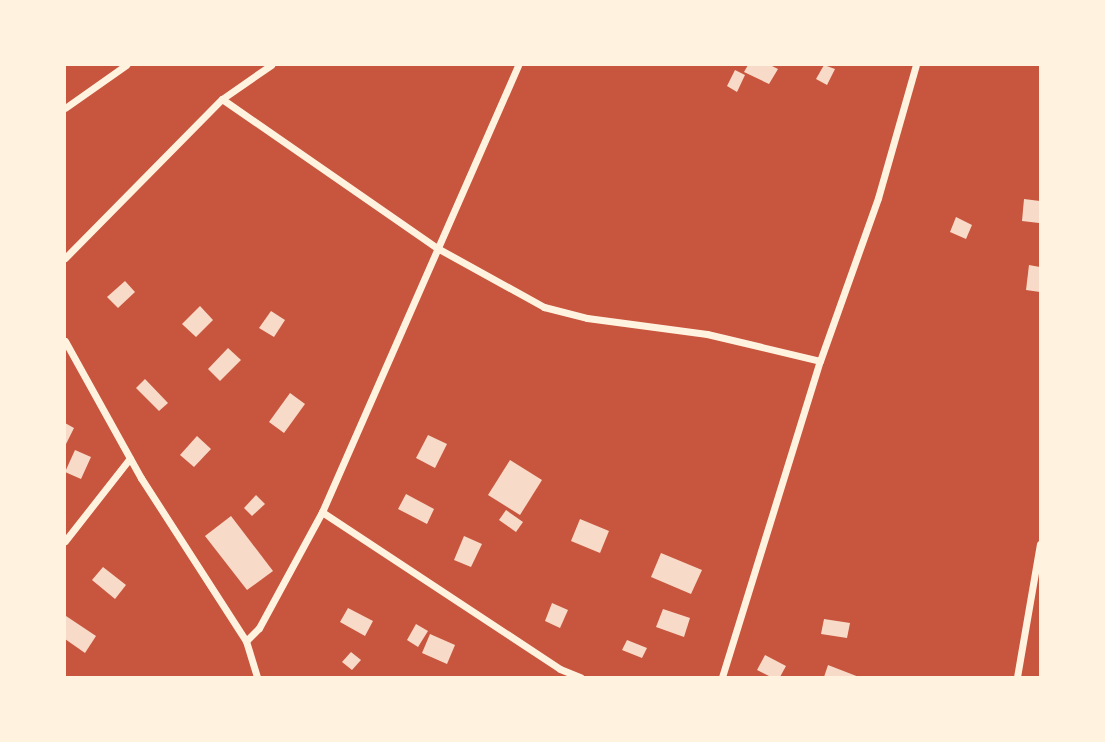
<!DOCTYPE html>
<html>
<head>
<meta charset="utf-8">
<style>
	body { margin:0 }
	#map { position:relative; width:1105px; height:742px; overflow:hidden; background:#c8553d; font-family:"Public Sans",sans-serif }
	div>[style] { position:absolute }
	.building>* { inset:0; background:#f7dbc8 }
	.minor>* { height:7px; margin:-3.5px; padding:0 3.5px; transform-origin:3.5px; border-radius:3.5px; background:#fff3e0 }
	span { translate:-50% -50%; white-space:nowrap; text-align:center; line-height:1.15; -webkit-text-stroke:7px #fff3e0; paint-order:stroke }
	.frame { position:absolute; inset:0; border:66px solid #fff3e0; pointer-events:none }
</style>
</head>
<body>
<div id="map">
	<div class="building">
		<div style="clip-path:polygon(748px 65px,770px 65px,778px 69px,769px 84px,744px 72px)"></div>
		<div style="clip-path:polygon(824px 65px,835px 69px,827px 85px,816px 79px)"></div>
		<div style="clip-path:polygon(735px 70px,745px 75px,737px 92px,727px 86px)"></div>
		<div style="clip-path:polygon(1024px 199px,1040px 201px,1039px 223px,1022px 221px)"></div>
		<div style="clip-path:polygon(956px 217px,972px 225px,966px 239px,950px 232px)"></div>
		<div style="clip-path:polygon(1029px 265px,1040px 267px,1040px 292px,1026px 290px)"></div>
		<div style="clip-path:polygon(125px 281px,135px 292px,118px 308px,107px 297px)"></div>
		<div style="clip-path:polygon(200px 306px,213px 320px,196px 337px,182px 324px)"></div>
		<div style="clip-path:polygon(271px 311px,285px 320px,274px 337px,259px 328px)"></div>
		<div style="clip-path:polygon(228px 348px,241px 360px,220px 381px,208px 369px)"></div>
		<div style="clip-path:polygon(145px 379px,168px 403px,159px 411px,136px 388px)"></div>
		<div style="clip-path:polygon(290px 393px,305px 404px,284px 433px,269px 422px)"></div>
		<div style="clip-path:polygon(65px 423px,74px 428px,65px 446px)"></div>
		<div style="clip-path:polygon(428px 435px,447px 444px,435px 468px,416px 458px)"></div>
		<div style="clip-path:polygon(197px 436px,211px 449px,194px 467px,180px 455px)"></div>
		<div style="clip-path:polygon(75px 450px,91px 457px,81px 479px,65px 472px)"></div>
		<div style="clip-path:polygon(510px 460px,542px 480px,520px 515px,488px 495px)"></div>
		<div style="clip-path:polygon(406px 494px,434px 509px,427px 524px,398px 509px)"></div>
		<div style="clip-path:polygon(256px 495px,265px 504px,252px 516px,244px 508px)"></div>
		<div style="clip-path:polygon(506px 510px,523px 522px,516px 532px,499px 520px)"></div>
		<div style="clip-path:polygon(231px 516px,273px 571px,247px 590px,205px 536px)"></div>
		<div style="clip-path:polygon(580px 519px,609px 531px,600px 553px,571px 541px)"></div>
		<div style="clip-path:polygon(464px 536px,482px 544px,471px 567px,454px 560px)"></div>
		<div style="clip-path:polygon(661px 553px,702px 570px,691px 594px,651px 577px)"></div>
		<div style="clip-path:polygon(103px 567px,126px 585px,115px 599px,92px 580px)"></div>
		<div style="clip-path:polygon(552px 603px,568px 610px,560px 628px,545px 621px)"></div>
		<div style="clip-path:polygon(348px 608px,373px 621px,365px 636px,340px 622px)"></div>
		<div style="clip-path:polygon(663px 609px,690px 618px,684px 637px,656px 627px)"></div>
		<div style="clip-path:polygon(66px 616px,96px 636px,85px 653px,65px 639px)"></div>
		<div style="clip-path:polygon(824px 619px,850px 623px,847px 638px,821px 634px)"></div>
		<div style="clip-path:polygon(416px 624px,428px 631px,418px 647px,407px 640px)"></div>
		<div style="clip-path:polygon(430px 634px,455px 645px,447px 664px,422px 653px)"></div>
		<div style="clip-path:polygon(627px 640px,647px 648px,642px 658px,622px 650px)"></div>
		<div style="clip-path:polygon(351px 652px,361px 660px,352px 670px,342px 662px)"></div>
		<div style="clip-path:polygon(765px 655px,786px 666px,780px 677px,771px 677px,757px 670px)"></div>
		<div style="clip-path:polygon(828px 665px,859px 677px,824px 677px)"></div>
	</div>
	<div class="minor">
		<div style="left:222px;top:99px;width:264px;rotate:34.7deg"></div>
		<div style="left:439px;top:249px;width:120px;rotate:28.9deg"></div>
		<div style="left:544px;top:307px;width:44px;rotate:14.3deg"></div>
		<div style="left:587px;top:318px;width:121px;rotate:7.6deg"></div>
		<div style="left:707px;top:334px;width:116px;rotate:13.4deg"></div>
		<div style="left:65px;top:108px;width:75px;rotate:-35.2deg"></div>
		<div style="left:65px;top:258px;width:223px;rotate:-45.4deg"></div>
		<div style="left:222px;top:99px;width:60px;rotate:-34.8deg"></div>
		<div style="left:65px;top:341px;width:157px;rotate:61deg"></div>
		<div style="left:141px;top:478px;width:194px;rotate:57.2deg"></div>
		<div style="left:246px;top:641px;width:38px;rotate:73deg"></div>
		<div style="left:322px;top:512px;width:285px;rotate:33.4deg"></div>
		<div style="left:560px;top:669px;width:22px;rotate:22deg"></div>
		<div style="left:65px;top:541px;width:105px;rotate:-51.9deg"></div>
		<div style="left:246px;top:641px;width:18px;rotate:-45deg"></div>
		<div style="left:259px;top:628px;width:132px;rotate:-61.5deg"></div>
		<div style="left:322px;top:512px;width:488px;rotate:-66.3deg"></div>
		<div style="left:722px;top:677px;width:331px;rotate:-72.8deg"></div>
		<div style="left:820px;top:361px;width:173px;rotate:-70.4deg"></div>
		<div style="left:878px;top:198px;width:138px;rotate:-74.1deg"></div>
		<div style="left:1017px;top:677px;width:135px;rotate:-80.2deg"></div>
	</div>
	<div class="frame"></div>
</div>
</body>
</html>
